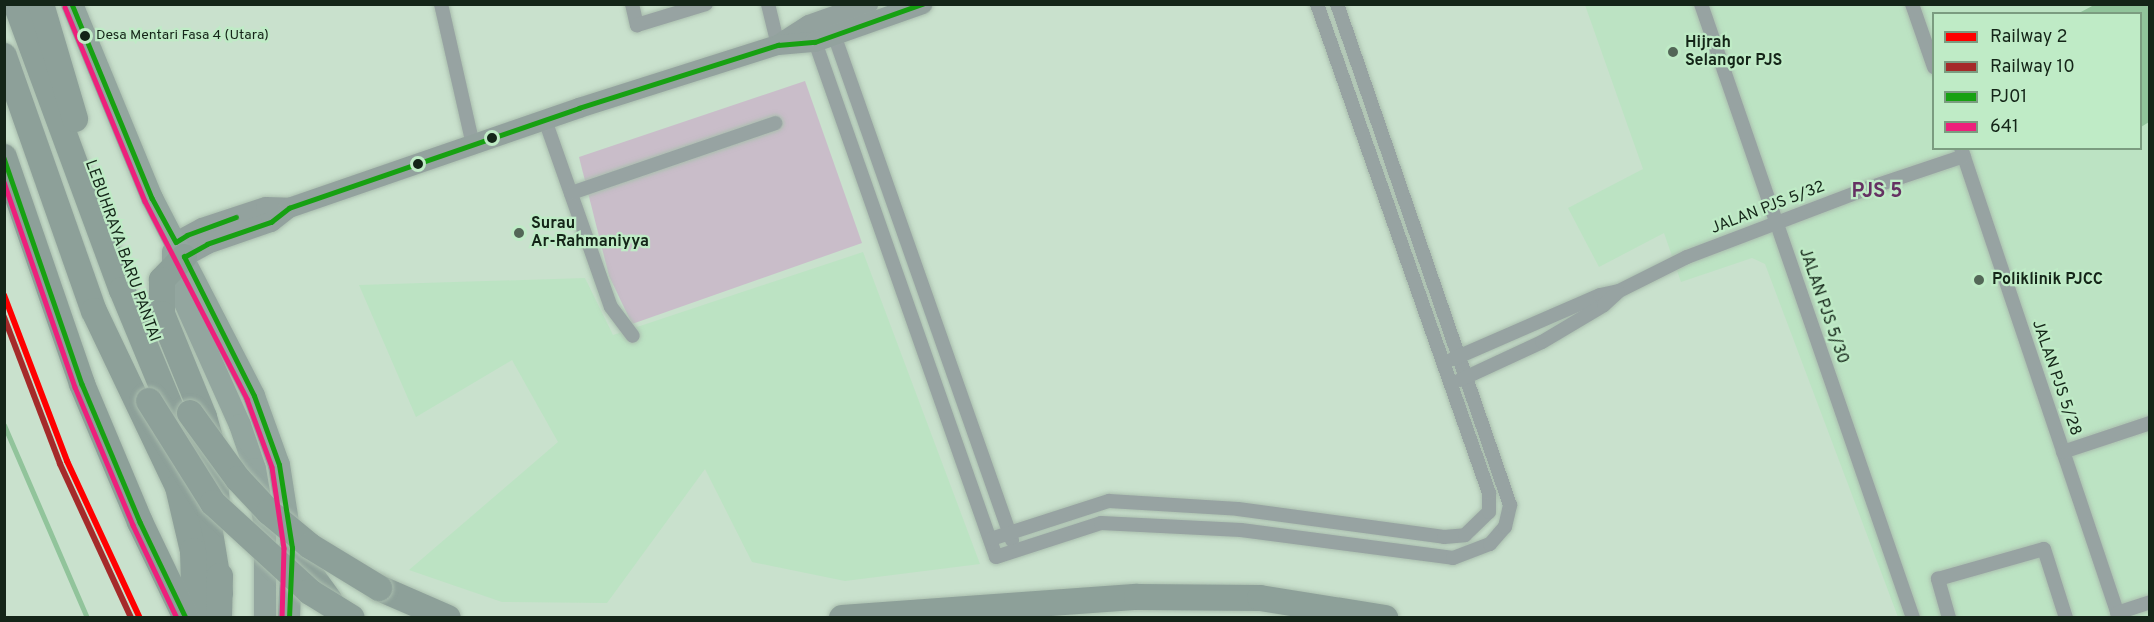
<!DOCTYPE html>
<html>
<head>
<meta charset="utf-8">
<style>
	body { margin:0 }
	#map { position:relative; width:2154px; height:622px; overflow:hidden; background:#c9e1cd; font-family:Overpass,sans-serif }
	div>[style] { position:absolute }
	.built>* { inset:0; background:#bce3c3 }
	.green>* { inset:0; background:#c9bdc9 }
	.water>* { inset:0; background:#91c49b }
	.stream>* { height:5px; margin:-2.5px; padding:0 2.5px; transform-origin:2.5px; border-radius:2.5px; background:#91c49b }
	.roads { filter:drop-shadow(0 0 2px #aabeae) drop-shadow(0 0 2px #aabeae) }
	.minor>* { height:14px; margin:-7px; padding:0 7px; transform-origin:7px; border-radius:7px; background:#97a3a2 }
	.secondary>* { height:20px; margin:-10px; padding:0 10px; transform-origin:10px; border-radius:10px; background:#93a29e }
	.primary>* { height:22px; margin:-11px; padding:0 11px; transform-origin:11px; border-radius:11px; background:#93a69f }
	.motorway>* { height:26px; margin:-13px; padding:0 13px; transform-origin:13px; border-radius:13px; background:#8da099 }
	.bridges { filter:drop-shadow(0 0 2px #aabeae) drop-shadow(0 0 2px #aabeae) }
	.motorway-bridge>* { height:26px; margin:-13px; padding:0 13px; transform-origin:13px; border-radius:13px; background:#8da099 }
	.bus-1>* { height:4.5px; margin:-2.25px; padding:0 2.25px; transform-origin:2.25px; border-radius:2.25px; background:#17a112 }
	.bus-2>* { height:4.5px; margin:-2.25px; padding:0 2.25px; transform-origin:2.25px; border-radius:2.25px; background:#ed207b }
	.rail-1>* { height:6px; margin:-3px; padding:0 3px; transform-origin:3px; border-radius:3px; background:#f00 }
	.rail-2>* { height:6px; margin:-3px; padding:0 3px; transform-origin:3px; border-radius:3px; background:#a52a2a }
	.dots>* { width:16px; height:16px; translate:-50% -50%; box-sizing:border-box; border:3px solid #bfebc6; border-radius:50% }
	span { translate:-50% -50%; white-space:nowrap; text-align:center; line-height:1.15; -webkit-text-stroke:4.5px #bfebc6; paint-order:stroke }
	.bus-label { font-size:14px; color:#142518 }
	.left { translate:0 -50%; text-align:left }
	.poi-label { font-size:16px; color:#142518; font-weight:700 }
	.street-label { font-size:16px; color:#142518 }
	.quarter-label { font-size:20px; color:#653162; font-weight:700 }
	.frame { position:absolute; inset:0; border:6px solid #142518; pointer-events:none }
	.legend { position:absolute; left:1932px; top:12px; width:210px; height:138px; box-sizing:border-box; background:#bfebc6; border:2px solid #7b9c80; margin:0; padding:8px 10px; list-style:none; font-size:18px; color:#142518 }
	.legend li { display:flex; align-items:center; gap:12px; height:30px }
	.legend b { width:30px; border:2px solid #7b9c80 }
</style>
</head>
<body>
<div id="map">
	<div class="built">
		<div style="clip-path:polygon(evenodd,1585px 5px,2149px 5px,2149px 617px,1898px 617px,1765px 264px,1752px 258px,1681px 282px,1664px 233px,1599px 267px,1568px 208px,1643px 169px,1585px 5px,1934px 14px,2140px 14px,2140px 148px,1934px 148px,1934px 14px)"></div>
		<div style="clip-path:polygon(863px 252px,980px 564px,845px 581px,752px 562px,705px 469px,607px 603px,502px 602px,409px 570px,558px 442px,512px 360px,416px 417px,359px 285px,585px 278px,613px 335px)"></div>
	</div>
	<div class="green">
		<div style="clip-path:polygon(805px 81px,862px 243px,632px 324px,609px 276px,579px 157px)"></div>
	</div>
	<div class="water">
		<div style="clip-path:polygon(2094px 5px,2149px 5px,2149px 122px,2141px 127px,2140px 14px,2079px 13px)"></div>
	</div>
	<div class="stream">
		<div style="left:4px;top:425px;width:210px;rotate:66.7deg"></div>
	</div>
	<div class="roads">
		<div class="minor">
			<div style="left:441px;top:4px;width:145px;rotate:77.2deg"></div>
			<div style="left:632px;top:4px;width:22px;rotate:77deg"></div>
			<div style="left:637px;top:25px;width:72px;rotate:-16.9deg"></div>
			<div style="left:768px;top:4px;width:42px;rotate:76.3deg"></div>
			<div style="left:1701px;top:4px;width:650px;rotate:70.95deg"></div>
			<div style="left:1912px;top:4px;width:67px;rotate:70.8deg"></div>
			<div style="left:832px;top:29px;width:542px;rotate:70.6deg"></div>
			<div style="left:812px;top:33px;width:555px;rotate:70.65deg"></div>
			<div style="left:996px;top:557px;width:110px;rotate:-17.9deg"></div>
			<div style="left:1101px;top:523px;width:140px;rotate:2.9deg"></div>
			<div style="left:1241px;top:530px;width:214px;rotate:7.5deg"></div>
			<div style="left:1453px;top:558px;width:40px;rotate:-21deg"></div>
			<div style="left:1490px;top:544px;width:23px;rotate:-49deg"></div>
			<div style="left:1505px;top:527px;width:23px;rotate:-77deg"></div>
			<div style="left:1510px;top:505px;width:530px;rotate:-109.05deg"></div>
			<div style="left:545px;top:120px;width:198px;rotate:70.6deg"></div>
			<div style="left:611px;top:307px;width:36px;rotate:53deg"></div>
			<div style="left:1961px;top:148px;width:496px;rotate:71.4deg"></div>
			<div style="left:571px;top:193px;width:216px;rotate:-18.9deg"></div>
			<div style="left:1453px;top:359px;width:160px;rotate:-23.5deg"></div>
			<div style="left:1600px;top:295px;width:19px;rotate:-12deg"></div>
			<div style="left:1619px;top:291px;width:76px;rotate:-26.6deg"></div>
			<div style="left:1687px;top:257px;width:195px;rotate:-20.8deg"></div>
			<div style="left:1869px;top:188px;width:100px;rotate:-18.6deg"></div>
			<div style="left:1460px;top:380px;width:90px;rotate:-24.9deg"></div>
			<div style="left:1542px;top:342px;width:72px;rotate:-30.8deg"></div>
			<div style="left:1604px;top:305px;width:19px;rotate:-43deg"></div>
			<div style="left:2063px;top:452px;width:92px;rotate:-18.4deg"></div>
			<div style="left:991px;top:539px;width:124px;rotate:-17.9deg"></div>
			<div style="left:1109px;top:501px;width:129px;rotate:3.5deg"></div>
			<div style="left:1238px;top:509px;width:208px;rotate:7.7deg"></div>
			<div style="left:1444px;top:537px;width:21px;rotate:-5deg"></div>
			<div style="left:1465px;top:535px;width:33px;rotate:-44deg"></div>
			<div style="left:1489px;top:512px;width:19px;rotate:-90deg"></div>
			<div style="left:1489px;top:493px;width:518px;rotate:-109.38deg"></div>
			<div style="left:2117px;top:613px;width:35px;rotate:-18deg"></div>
			<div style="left:1949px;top:618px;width:41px;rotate:-105.8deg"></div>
			<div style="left:1938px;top:579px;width:110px;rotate:-15.8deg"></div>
			<div style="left:2044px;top:549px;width:72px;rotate:72.3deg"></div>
		</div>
		<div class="secondary">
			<div style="left:781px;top:43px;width:33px;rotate:-33deg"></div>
			<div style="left:809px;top:25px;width:63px;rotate:-19.6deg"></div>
			<div style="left:176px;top:242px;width:30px;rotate:-28deg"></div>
			<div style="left:202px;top:228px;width:67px;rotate:-18.2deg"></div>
			<div style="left:266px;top:207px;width:23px;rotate:2deg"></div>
			<div style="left:184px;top:257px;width:26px;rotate:-29deg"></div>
			<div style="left:207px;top:244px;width:68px;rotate:-19deg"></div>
			<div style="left:271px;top:222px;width:23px;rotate:-38deg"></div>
			<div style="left:289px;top:208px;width:307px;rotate:-19deg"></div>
			<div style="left:579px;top:108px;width:209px;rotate:-17.6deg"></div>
			<div style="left:778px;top:45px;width:37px;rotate:-5deg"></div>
			<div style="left:815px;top:42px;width:114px;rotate:-19.4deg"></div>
		</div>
		<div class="primary">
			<div style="left:72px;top:4px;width:210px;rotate:67.6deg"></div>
			<div style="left:152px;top:198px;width:223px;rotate:62.7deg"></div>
			<div style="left:254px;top:396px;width:73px;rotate:70.1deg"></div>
			<div style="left:279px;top:465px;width:84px;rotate:81.1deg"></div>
			<div style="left:292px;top:548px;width:70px;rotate:92.5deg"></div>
			<div style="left:173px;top:252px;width:14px;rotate:90deg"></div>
			<div style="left:173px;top:266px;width:31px;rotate:73deg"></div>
			<div style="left:182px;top:296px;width:141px;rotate:65.8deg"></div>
			<div style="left:240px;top:425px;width:46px;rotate:71.2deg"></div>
			<div style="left:255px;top:469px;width:59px;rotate:80.2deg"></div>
			<div style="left:265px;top:527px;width:91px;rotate:90deg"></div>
		</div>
		<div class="motorway">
			<div style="left:16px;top:4px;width:305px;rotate:69.7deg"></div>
			<div style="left:122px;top:290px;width:183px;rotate:67.5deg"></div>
			<div style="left:192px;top:459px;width:69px;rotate:75.8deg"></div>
			<div style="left:209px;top:526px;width:68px;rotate:80.7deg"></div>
			<div style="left:41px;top:4px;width:120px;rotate:73.5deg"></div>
			<div style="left:4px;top:56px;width:270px;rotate:70.6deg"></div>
			<div style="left:94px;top:311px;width:195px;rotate:64.5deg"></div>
			<div style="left:178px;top:487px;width:66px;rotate:76.8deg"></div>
			<div style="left:193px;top:551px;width:67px;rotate:88.3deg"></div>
			<div style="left:4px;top:157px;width:240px;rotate:71deg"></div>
			<div style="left:82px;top:384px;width:150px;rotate:67.2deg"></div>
			<div style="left:140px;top:522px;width:106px;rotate:64.4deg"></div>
			<div style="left:184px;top:257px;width:32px;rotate:134deg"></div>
			<div style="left:162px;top:280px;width:34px;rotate:90deg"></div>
			<div style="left:162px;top:314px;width:111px;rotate:67.8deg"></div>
			<div style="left:204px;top:417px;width:33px;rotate:74deg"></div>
			<div style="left:213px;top:449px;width:69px;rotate:85.9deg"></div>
			<div style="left:292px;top:548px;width:65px;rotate:54.4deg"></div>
			<div style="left:379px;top:588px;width:75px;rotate:23.5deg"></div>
			<div style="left:219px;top:618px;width:42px;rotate:-88.6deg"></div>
			<div style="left:842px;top:618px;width:296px;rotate:-4.1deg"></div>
			<div style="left:1137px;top:597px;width:123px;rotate:0.5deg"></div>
			<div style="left:1260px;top:598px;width:127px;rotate:9.1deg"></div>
		</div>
	</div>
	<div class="bridges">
		<div class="motorway-bridge">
			<div style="left:149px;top:401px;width:120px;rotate:57.9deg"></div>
			<div style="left:213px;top:503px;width:132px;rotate:42.5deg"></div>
			<div style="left:310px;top:592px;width:49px;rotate:31.8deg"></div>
			<div style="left:190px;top:413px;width:82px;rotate:54deg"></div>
			<div style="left:238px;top:479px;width:45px;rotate:46.8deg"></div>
			<div style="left:269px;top:512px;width:53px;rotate:39.7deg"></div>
			<div style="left:310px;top:546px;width:81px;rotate:31.3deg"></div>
		</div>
	</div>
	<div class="bus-1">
		<div style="left:72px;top:4px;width:210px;rotate:67.6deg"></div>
		<div style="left:152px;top:198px;width:50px;rotate:61.4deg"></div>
		<div style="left:176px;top:242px;width:13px;rotate:-32deg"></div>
		<div style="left:187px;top:235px;width:52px;rotate:-20.2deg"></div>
		<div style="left:4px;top:158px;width:239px;rotate:71deg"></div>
		<div style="left:82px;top:384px;width:150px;rotate:67.2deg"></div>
		<div style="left:140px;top:522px;width:106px;rotate:64.4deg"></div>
		<div style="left:289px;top:618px;width:70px;rotate:-87.5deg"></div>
		<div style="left:292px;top:548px;width:84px;rotate:-98.9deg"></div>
		<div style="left:279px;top:465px;width:73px;rotate:-109.9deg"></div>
		<div style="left:254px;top:396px;width:156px;rotate:-116.7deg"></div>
		<div style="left:184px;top:257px;width:26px;rotate:-29deg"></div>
		<div style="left:207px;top:244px;width:68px;rotate:-19deg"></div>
		<div style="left:271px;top:222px;width:23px;rotate:-38deg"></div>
		<div style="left:289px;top:208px;width:307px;rotate:-19deg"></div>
		<div style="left:579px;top:108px;width:209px;rotate:-17.6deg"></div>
		<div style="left:778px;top:45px;width:37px;rotate:-5deg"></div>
		<div style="left:815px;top:42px;width:114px;rotate:-19.6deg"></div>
	</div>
	<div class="bus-2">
		<div style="left:65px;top:7px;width:210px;rotate:67.6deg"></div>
		<div style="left:145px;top:201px;width:223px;rotate:62.7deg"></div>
		<div style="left:247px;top:399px;width:72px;rotate:69.8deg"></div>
		<div style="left:272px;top:467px;width:82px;rotate:81.6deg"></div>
		<div style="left:284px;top:548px;width:70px;rotate:91.6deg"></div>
		<div style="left:4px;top:182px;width:217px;rotate:70.9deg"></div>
		<div style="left:75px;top:387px;width:150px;rotate:67.2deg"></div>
		<div style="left:133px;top:525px;width:103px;rotate:64.7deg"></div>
	</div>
	<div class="rail-1">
		<div style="left:4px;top:295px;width:178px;rotate:69.2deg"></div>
		<div style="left:67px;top:461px;width:173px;rotate:65.1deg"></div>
	</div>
	<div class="rail-2">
		<div style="left:4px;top:317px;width:157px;rotate:69.1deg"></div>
		<div style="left:60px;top:464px;width:170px;rotate:65.2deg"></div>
	</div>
	<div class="dots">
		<div style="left:85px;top:36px;background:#142518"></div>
		<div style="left:1673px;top:52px;background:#536757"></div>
		<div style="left:492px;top:138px;background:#142518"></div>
		<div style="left:418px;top:164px;background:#142518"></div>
		<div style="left:519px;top:233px;background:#536757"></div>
		<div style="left:1979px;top:280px;background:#536757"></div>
	</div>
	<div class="bus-label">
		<span class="left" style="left:96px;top:36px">Desa Mentari Fasa 4 (Utara)</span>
	</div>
	<div class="poi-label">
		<span class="left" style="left:1685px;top:52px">Hijrah<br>Selangor PJS</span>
		<span class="left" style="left:531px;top:233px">Surau<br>Ar-Rahmaniyya</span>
		<span class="left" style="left:1992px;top:280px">Poliklinik PJCC</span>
	</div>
	<div class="street-label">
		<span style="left:1768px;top:208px;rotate:-21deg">JALAN PJS 5/32</span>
		<span style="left:122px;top:251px;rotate:70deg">LEBUHRAYA BARU PANTAI</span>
		<span style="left:1823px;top:306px;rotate:71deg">JALAN PJS 5/30</span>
		<span style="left:2056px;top:378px;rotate:71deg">JALAN PJS 5/28</span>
	</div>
	<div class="quarter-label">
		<span style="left:1877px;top:192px">PJS 5</span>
	</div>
	<div class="frame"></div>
	<ul class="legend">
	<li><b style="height:8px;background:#f00"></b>Railway 2</li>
	<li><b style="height:8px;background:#a52a2a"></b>Railway 10</li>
	<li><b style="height:8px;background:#17a112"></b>PJ01</li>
	<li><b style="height:8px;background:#ed207b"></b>641</li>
	</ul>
</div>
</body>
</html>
